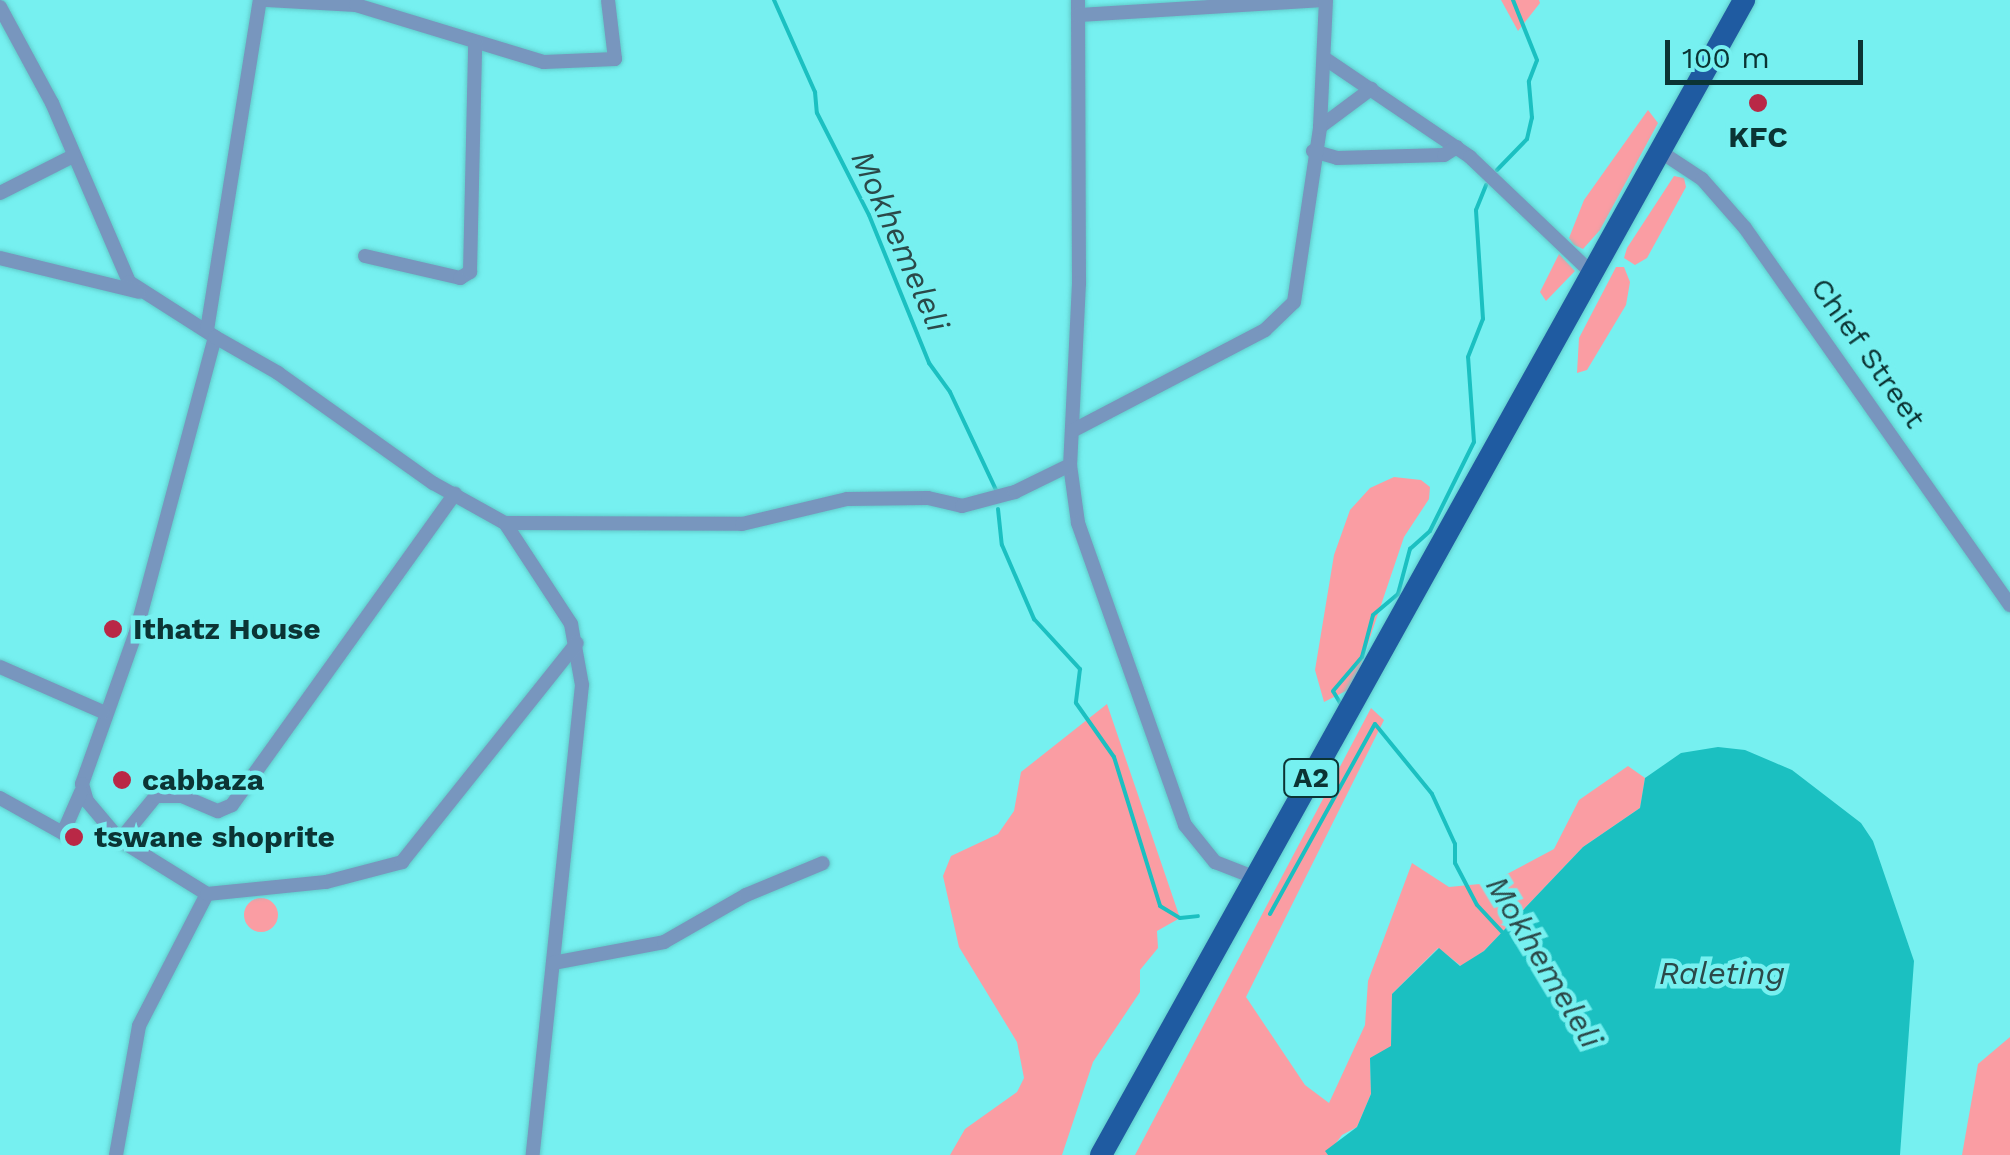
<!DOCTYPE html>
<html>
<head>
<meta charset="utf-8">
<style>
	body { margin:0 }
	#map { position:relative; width:2010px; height:1155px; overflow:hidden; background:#76f0f0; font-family:"Work Sans",sans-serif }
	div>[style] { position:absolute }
	.green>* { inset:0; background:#fa9da3 }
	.round { border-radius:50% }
	.water>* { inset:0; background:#1bc0c1 }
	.stream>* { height:4px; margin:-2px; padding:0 2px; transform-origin:2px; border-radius:2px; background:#1bc0c1 }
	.roads { filter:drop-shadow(0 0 2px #61caca) drop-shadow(0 0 2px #61caca) }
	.street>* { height:14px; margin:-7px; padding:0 7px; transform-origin:7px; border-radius:7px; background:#7896be }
	.primary>* { height:22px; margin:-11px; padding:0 11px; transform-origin:11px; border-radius:11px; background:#1f5ba1 }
	.dots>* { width:28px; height:28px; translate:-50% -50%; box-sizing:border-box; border:5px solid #76f0f0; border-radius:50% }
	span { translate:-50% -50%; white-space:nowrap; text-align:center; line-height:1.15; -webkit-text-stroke:9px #76f0f0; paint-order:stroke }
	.shield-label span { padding:2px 8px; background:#76f0f0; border:2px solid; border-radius:8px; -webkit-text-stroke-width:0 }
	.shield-label { font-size:28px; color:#0b3434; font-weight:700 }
	.poi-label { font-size:30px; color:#0b3434; font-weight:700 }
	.left { translate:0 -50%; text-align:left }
	.street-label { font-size:30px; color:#0b3434 }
	.water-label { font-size:32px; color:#2b4949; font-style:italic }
	.scale { position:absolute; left:1665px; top:40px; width:198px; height:45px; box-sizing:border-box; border:5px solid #0b3434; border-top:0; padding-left:12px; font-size:30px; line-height:35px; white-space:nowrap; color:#0b3434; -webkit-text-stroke:8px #76f0f0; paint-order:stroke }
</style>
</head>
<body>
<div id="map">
	<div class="green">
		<div style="clip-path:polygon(1501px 0,1539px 0,1540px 3px,1518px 31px)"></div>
		<div style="clip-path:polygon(1648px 110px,1658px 123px,1600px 230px,1583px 249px,1574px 245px,1569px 238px,1584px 200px)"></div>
		<div style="clip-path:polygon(1674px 176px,1684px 178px,1686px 187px,1647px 258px,1635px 265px,1624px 258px,1627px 248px)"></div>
		<div style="clip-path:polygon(1559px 254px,1575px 271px,1546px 301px,1540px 292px)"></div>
		<div style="clip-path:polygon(1616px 267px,1624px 267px,1630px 282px,1626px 305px,1587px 370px,1577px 373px,1579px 338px)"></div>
		<div style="clip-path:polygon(1394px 477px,1421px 480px,1430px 487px,1429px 499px,1404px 537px,1357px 676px,1348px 690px,1324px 702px,1315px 670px,1334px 555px,1350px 510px,1370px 488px)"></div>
		<div style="clip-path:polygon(1107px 704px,1180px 918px,1157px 931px,1158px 948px,1140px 970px,1140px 992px,1093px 1062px,1062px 1155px,950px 1155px,965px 1129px,1017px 1092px,1024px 1078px,1017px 1042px,959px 947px,943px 876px,951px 856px,998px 834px,1014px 811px,1021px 772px)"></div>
		<div style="clip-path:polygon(1371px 708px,1384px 720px,1246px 997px,1305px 1085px,1329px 1103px,1365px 1025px,1368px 981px,1412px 863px,1449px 887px,1490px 883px,1554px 849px,1579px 800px,1628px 766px,1645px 778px,1640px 808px,1583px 847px,1484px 951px,1461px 966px,1438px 948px,1392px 994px,1391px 1047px,1370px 1058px,1371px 1094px,1357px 1127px,1342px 1135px,1327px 1155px,1135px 1155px)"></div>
		<div class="round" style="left:244px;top:898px;width:34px;height:34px"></div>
		<div style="clip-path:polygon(2010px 1037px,2010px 1155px,1962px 1155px,1978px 1064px)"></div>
	</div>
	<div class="water">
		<div style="clip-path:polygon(1718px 747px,1745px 750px,1792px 770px,1861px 823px,1873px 841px,1914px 961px,1900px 1155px,1328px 1155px,1325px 1151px,1357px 1127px,1371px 1094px,1370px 1058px,1391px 1046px,1392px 994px,1439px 948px,1460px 966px,1484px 951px,1583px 847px,1640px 808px,1645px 778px,1681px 753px)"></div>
	</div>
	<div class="stream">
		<div style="left:774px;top:0;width:101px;rotate:66deg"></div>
		<div style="left:815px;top:92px;width:21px;rotate:85deg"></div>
		<div style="left:817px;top:113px;width:114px;rotate:63deg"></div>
		<div style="left:869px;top:215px;width:160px;rotate:67.9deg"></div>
		<div style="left:929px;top:363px;width:36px;rotate:54deg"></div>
		<div style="left:950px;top:392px;width:110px;rotate:64.8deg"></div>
		<div style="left:1497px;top:170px;width:43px;rotate:-45.9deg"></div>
		<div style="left:1527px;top:139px;width:22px;rotate:-77deg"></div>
		<div style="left:1532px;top:118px;width:37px;rotate:-95deg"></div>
		<div style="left:1529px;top:81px;width:22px;rotate:-69deg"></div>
		<div style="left:1537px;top:60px;width:65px;rotate:-111.8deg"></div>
		<div style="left:998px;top:509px;width:36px;rotate:84deg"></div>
		<div style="left:1002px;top:545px;width:81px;rotate:66.6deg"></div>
		<div style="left:1034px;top:619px;width:68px;rotate:47.4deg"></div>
		<div style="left:1080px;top:669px;width:34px;rotate:97deg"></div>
		<div style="left:1076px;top:703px;width:66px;rotate:54.9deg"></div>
		<div style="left:1114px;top:757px;width:156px;rotate:72.8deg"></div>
		<div style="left:1160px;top:906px;width:23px;rotate:31deg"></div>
		<div style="left:1180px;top:918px;width:18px;rotate:-6deg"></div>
		<div style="left:1342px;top:706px;width:17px;rotate:-121deg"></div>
		<div style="left:1333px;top:691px;width:45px;rotate:-49.5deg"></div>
		<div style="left:1362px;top:657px;width:43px;rotate:-75.3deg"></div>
		<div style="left:1373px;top:615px;width:33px;rotate:-40deg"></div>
		<div style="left:1398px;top:594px;width:47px;rotate:-75.1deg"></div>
		<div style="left:1410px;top:549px;width:27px;rotate:-42deg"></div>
		<div style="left:1430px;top:531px;width:99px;rotate:-63.7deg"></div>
		<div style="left:1474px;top:442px;width:85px;rotate:-94deg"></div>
		<div style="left:1468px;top:357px;width:41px;rotate:-68.5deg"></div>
		<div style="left:1483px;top:319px;width:109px;rotate:-93.7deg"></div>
		<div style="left:1476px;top:210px;width:27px;rotate:-68deg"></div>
		<div style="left:1270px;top:914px;width:217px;rotate:-61.1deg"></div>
		<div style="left:1375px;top:724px;width:90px;rotate:50.8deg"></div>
		<div style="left:1432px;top:794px;width:55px;rotate:65.3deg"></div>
		<div style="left:1455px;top:844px;width:19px;rotate:90deg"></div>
		<div style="left:1455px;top:863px;width:47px;rotate:62.4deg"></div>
		<div style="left:1477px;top:905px;width:37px;rotate:47deg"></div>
	</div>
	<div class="roads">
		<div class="street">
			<div style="left:267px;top:0;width:89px;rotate:3.2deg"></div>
			<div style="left:356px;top:5px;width:196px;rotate:16.9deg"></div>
			<div style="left:544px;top:62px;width:71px;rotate:-2.4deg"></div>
			<div style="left:615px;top:59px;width:59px;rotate:-96.8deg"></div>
			<div style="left:1078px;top:0;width:283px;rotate:89.8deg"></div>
			<div style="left:1079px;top:283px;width:182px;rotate:92.8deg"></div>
			<div style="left:1070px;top:465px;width:59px;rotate:82.1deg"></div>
			<div style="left:1078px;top:523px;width:320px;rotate:70.5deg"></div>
			<div style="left:1185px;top:825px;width:48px;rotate:51deg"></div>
			<div style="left:1215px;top:862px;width:44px;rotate:21.3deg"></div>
			<div style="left:0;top:7px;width:109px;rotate:61.6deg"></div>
			<div style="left:52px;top:103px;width:195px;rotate:66.7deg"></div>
			<div style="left:129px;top:282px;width:102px;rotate:32.6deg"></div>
			<div style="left:215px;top:337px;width:309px;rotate:105deg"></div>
			<div style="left:135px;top:635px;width:158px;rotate:109.6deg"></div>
			<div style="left:82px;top:784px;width:18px;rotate:74deg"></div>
			<div style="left:87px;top:801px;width:51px;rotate:49.8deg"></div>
			<div style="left:120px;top:840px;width:102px;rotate:31.8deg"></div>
			<div style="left:207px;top:894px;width:148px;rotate:117.3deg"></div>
			<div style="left:139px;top:1026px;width:131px;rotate:100.1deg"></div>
			<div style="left:1078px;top:15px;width:243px;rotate:-3.5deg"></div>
			<div style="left:1327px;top:60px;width:173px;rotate:34.1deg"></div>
			<div style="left:1470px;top:157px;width:170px;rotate:43.6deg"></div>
			<div style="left:1320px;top:127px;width:64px;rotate:-36.7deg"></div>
			<div style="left:1313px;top:151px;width:25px;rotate:16deg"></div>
			<div style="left:1337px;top:158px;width:107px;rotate:-1.6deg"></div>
			<div style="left:1444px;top:155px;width:15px;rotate:-32deg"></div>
			<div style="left:1661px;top:152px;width:49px;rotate:33.4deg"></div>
			<div style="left:1702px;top:179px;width:65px;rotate:48.7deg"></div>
			<div style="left:1745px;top:228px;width:461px;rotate:54.9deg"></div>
			<div style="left:0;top:193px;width:82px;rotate:-26.9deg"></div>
			<div style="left:365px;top:256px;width:98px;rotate:13deg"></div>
			<div style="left:460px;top:278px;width:12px;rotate:-31deg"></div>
			<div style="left:470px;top:272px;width:228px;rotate:-88.7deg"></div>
			<div style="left:0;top:258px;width:143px;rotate:13.7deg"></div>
			<div style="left:207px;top:330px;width:334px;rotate:-80.9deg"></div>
			<div style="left:215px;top:337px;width:73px;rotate:29.7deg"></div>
			<div style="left:278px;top:373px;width:190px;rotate:35.4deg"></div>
			<div style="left:433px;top:483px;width:82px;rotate:29.1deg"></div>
			<div style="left:505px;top:523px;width:121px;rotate:56.8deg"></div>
			<div style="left:571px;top:624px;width:62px;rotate:79.8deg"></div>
			<div style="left:582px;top:685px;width:473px;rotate:96deg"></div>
			<div style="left:1072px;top:431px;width:218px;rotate:-27.6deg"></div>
			<div style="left:1265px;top:330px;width:40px;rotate:-44deg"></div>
			<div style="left:1294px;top:302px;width:177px;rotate:-81.5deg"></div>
			<div style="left:1320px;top:127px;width:127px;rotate:-87.3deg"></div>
			<div style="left:505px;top:523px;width:237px;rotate:0.2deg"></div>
			<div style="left:742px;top:524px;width:108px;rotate:-13.4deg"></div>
			<div style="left:847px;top:499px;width:81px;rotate:-0.7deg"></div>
			<div style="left:928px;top:498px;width:35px;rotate:13deg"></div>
			<div style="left:962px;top:506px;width:55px;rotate:-14.8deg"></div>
			<div style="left:1015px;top:492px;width:61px;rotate:-26.1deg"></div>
			<div style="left:0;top:667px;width:112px;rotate:23.6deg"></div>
			<div style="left:0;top:798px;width:72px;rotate:29.1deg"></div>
			<div style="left:63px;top:833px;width:45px;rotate:-66.3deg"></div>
			<div style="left:120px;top:840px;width:57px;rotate:-50.7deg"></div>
			<div style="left:156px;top:796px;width:26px"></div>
			<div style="left:182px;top:796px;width:39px;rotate:23deg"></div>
			<div style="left:218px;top:811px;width:15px;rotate:-23deg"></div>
			<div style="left:232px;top:805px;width:383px;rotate:-54.4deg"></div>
			<div style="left:207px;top:894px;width:120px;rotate:-5.8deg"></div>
			<div style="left:326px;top:882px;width:79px;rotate:-14.7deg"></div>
			<div style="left:402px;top:862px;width:280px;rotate:-51.4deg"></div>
			<div style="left:553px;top:963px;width:113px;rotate:-10.7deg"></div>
			<div style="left:664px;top:942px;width:95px;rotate:-29.8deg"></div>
			<div style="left:746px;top:895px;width:83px;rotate:-22.6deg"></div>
		</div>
		<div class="primary">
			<div style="left:1101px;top:1155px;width:1322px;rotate:-60.89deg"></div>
		</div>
	</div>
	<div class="dots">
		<div style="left:1758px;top:103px;background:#b92846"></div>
		<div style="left:113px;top:629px;background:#b92846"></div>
		<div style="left:122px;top:780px;background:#b92846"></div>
		<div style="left:74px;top:837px;background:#b92846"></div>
	</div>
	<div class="shield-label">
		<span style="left:1311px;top:778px">A2</span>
	</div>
	<div class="poi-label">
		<span style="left:1758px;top:137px">KFC</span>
		<span class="left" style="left:133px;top:629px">Ithatz House</span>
		<span class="left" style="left:142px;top:780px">cabbaza</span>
		<span class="left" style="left:94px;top:837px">tswane shoprite</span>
	</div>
	<div class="street-label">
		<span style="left:1868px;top:353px;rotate:55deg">Chief Street</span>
	</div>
	<div class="water-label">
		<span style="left:900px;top:241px;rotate:66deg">Mokhemeleli</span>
		<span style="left:1544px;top:962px;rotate:59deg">Mokhemeleli</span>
		<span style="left:1722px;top:973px">Raleting</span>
	</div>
	<div class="scale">100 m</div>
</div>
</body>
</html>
